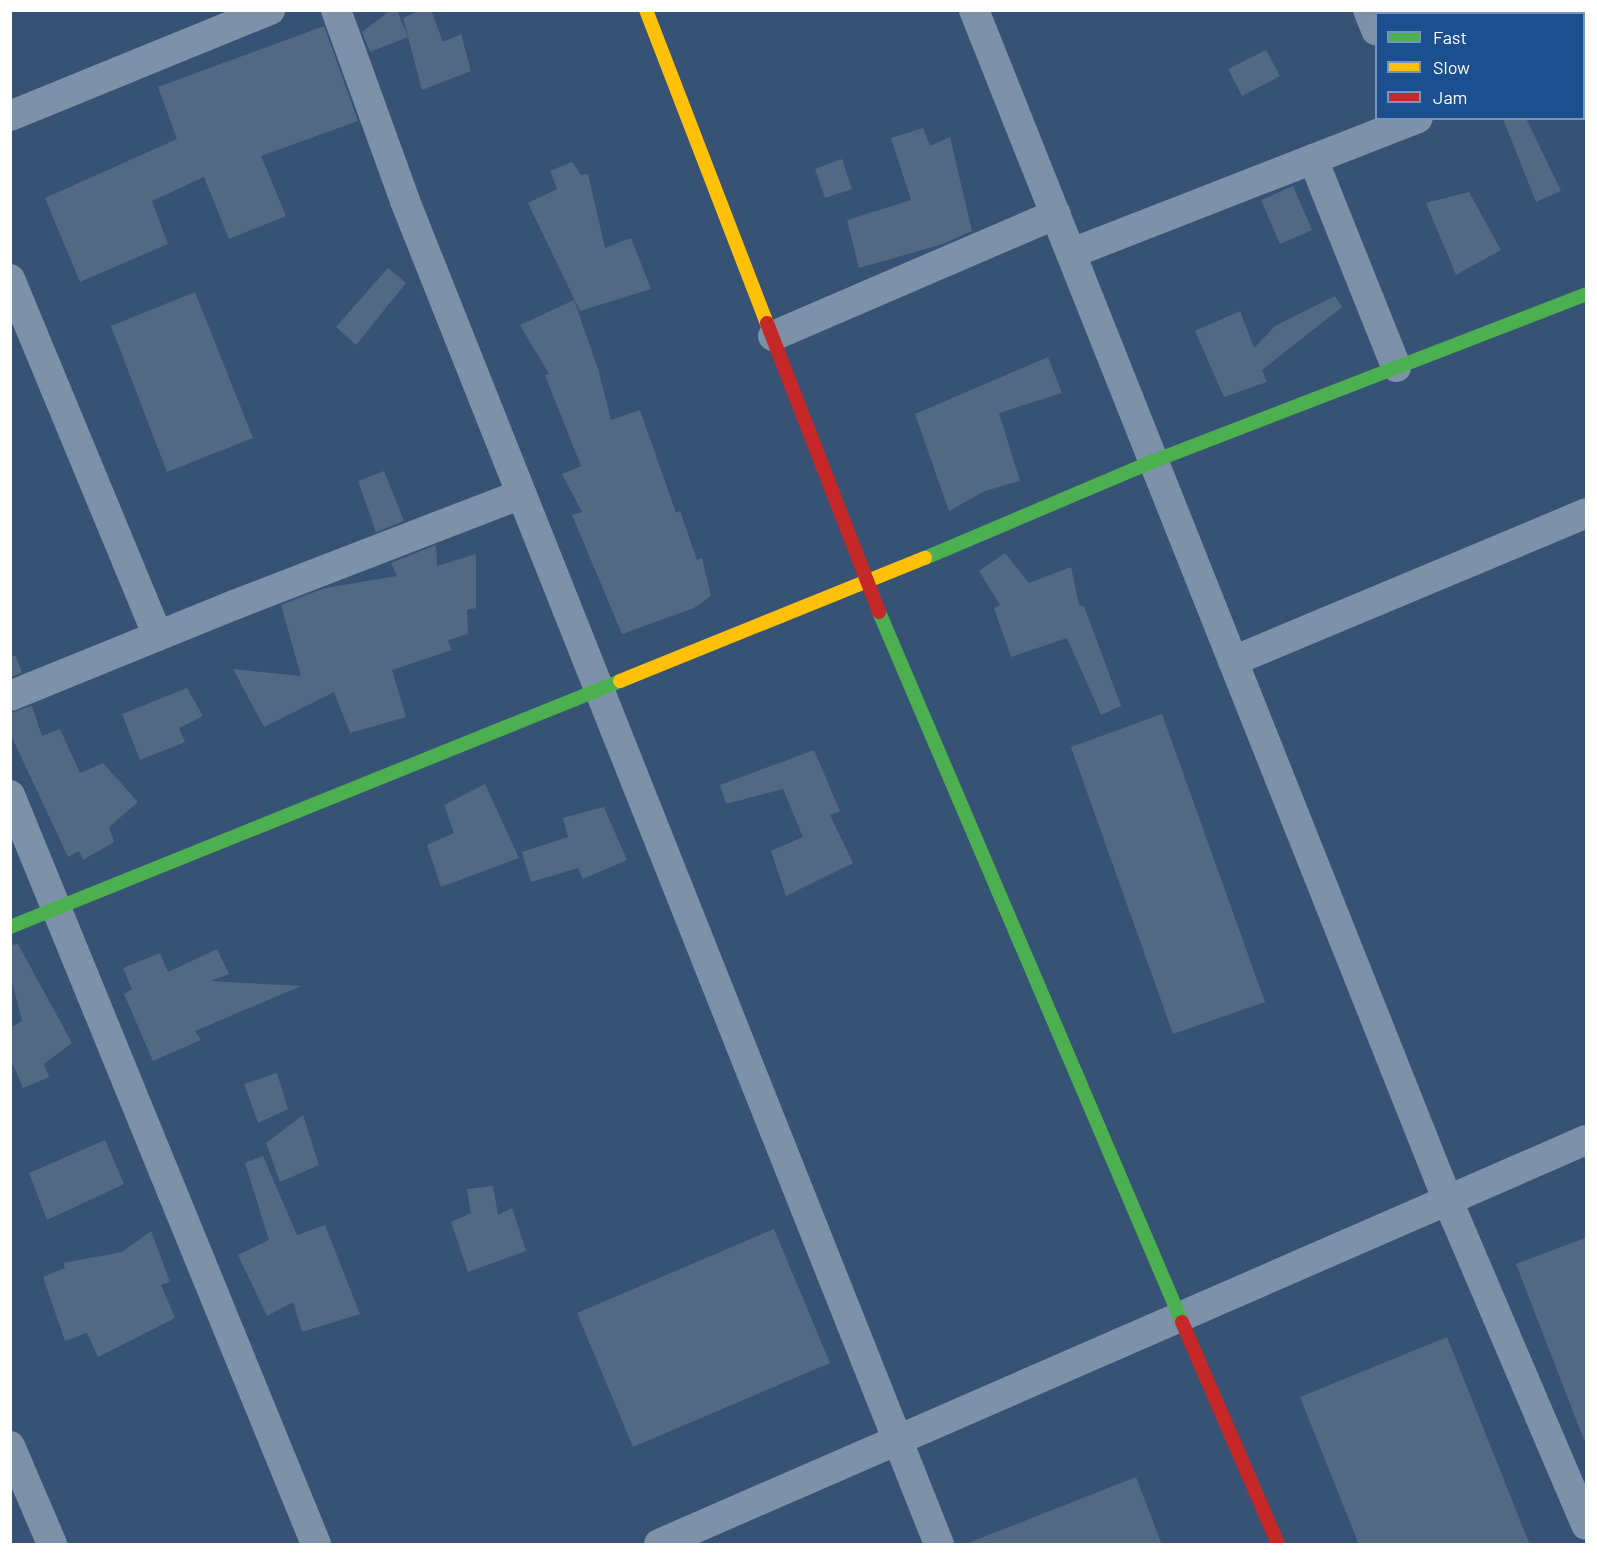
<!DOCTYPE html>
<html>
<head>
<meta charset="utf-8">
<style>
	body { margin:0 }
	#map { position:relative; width:1597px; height:1555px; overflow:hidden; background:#365274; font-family:Barlow,sans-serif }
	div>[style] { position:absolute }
	.building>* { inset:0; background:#526984 }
	.street>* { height:30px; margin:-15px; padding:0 15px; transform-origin:15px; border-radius:15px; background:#7d92a8 }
	.fast>* { height:14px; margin:-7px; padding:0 7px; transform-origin:7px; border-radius:7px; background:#4caf50 }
	.slow>* { height:14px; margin:-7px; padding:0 7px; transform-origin:7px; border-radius:7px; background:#ffc107 }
	.jam>* { height:14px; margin:-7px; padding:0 7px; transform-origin:7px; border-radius:7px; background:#c62828 }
	span { translate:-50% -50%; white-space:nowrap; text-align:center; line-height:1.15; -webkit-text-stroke:6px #1b4f8f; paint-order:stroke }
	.frame { position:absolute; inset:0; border:12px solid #fff; pointer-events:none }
	.legend { position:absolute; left:1375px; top:12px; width:210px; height:108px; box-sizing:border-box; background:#1b4f8f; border:2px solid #7695bc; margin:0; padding:8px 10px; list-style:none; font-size:18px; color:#fff }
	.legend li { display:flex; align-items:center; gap:12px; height:30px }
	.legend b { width:30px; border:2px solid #7695bc }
</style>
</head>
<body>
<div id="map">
	<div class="building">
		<div style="clip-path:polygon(391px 10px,397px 10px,408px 37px,370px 52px,362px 32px)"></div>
		<div style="clip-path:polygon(421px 10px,431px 10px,443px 42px,461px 34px,471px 71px,422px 90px,403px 18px)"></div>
		<div style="clip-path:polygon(324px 26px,358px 121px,261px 156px,286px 216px,229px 239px,204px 177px,152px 201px,168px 244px,80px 282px,45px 198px,177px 139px,158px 87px)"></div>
		<div style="clip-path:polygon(1266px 50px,1280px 76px,1242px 96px,1228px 69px)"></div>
		<div style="clip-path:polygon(1526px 118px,1561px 191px,1536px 202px,1503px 119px)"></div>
		<div style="clip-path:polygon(923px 128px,930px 146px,950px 137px,972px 231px,943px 244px,859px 268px,847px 220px,911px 200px,891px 138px)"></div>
		<div style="clip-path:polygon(842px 159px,852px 189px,825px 198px,815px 169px)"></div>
		<div style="clip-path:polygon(572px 162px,581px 175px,588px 174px,605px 248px,631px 238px,651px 289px,580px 311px,528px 203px,557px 189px,550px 171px)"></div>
		<div style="clip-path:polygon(1293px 186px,1312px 230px,1280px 244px,1261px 200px)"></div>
		<div style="clip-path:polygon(1469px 192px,1501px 250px,1456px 275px,1426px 203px)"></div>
		<div style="clip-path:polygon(388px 268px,406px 283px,356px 345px,336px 327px)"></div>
		<div style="clip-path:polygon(195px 292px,253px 438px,167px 472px,111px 326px)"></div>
		<div style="clip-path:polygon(1335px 296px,1342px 307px,1262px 370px,1267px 382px,1224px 397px,1195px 331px,1240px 311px,1254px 348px,1275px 326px)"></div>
		<div style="clip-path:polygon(574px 300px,598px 369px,611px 420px,640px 410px,676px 513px,680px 511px,697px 560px,702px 558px,711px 596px,694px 608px,622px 634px,572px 515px,582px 512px,562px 474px,581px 466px,545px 375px,549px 374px,520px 325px)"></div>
		<div style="clip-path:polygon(1048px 357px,1062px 393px,999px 413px,1020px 481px,985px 491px,949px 511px,915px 414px)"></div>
		<div style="clip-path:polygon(384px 471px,404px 521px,376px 532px,358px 481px)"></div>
		<div style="clip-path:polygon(436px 545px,437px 566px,476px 554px,476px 608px,467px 610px,468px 634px,448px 640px,452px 650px,392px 670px,406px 717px,350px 733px,334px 692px,264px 727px,233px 669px,301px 676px,281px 605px,325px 588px,397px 576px,391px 563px)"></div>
		<div style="clip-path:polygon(1005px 553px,1029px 583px,1071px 567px,1079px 605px,1084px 606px,1121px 706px,1101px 715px,1067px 638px,1011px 657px,994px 608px,1000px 605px,979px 571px)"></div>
		<div style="clip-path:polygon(16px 656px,22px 673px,10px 677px,10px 657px)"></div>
		<div style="clip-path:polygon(187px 688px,203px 716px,179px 728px,185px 742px,140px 760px,122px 714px)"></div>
		<div style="clip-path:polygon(32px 706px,42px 736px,60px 729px,80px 773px,103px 763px,138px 802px,109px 827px,114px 842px,83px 860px,79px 851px,68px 857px,10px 733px,10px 713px)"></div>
		<div style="clip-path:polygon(1162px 714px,1265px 1002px,1173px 1034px,1071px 747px)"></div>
		<div style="clip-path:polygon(814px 750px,840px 811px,830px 815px,853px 863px,786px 896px,771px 851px,803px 837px,783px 789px,726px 804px,720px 785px)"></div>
		<div style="clip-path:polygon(485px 784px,519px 858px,441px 887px,427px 845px,454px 833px,444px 805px)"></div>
		<div style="clip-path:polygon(604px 807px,627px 860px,583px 879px,578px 868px,531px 882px,522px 852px,568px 837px,563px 818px)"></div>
		<div style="clip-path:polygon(18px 944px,72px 1043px,44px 1064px,49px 1077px,23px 1088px,10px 1058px,10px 1028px,22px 1021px,10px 974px,10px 945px)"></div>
		<div style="clip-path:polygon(217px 949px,229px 974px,211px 981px,301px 986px,195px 1031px,201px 1040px,153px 1061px,124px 994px,132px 989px,123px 968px,160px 953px,168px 972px)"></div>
		<div style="clip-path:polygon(277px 1073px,288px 1109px,258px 1123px,244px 1084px)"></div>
		<div style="clip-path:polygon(303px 1115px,319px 1165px,280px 1182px,266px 1143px)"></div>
		<div style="clip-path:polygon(105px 1140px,124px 1184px,47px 1220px,29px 1173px)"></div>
		<div style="clip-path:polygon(263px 1156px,297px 1235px,325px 1225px,360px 1314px,302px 1332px,293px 1302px,267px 1316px,238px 1255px,269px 1240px,245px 1163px)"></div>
		<div style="clip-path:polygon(493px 1186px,498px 1215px,512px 1208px,526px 1251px,468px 1272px,451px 1222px,471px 1213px,467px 1189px)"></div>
		<div style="clip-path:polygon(774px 1229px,830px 1363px,633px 1447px,577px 1313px)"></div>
		<div style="clip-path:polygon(151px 1231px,170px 1282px,161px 1285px,175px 1318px,98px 1357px,87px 1333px,65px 1341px,43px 1277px,65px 1268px,63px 1263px,122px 1252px)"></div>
		<div style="clip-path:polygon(1587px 1237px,1587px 1440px,1584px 1440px,1516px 1264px)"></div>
		<div style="clip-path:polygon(1447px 1337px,1530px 1545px,1359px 1545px,1300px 1397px)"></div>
		<div style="clip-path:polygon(1136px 1477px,1162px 1545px,969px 1545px,968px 1543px)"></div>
	</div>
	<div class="street">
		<div style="left:336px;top:10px;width:203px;rotate:70.1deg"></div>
		<div style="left:405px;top:201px;width:1445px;rotate:68.32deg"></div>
		<div style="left:974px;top:10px;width:1282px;rotate:68.3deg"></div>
		<div style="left:1448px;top:1201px;width:352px;rotate:66.9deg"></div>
		<div style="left:1368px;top:10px;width:22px;rotate:68deg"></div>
		<div style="left:1584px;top:10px;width:6px;rotate:72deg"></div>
		<div style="left:1584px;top:54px;width:2px;rotate:-27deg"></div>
		<div style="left:10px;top:116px;width:281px;rotate:-22.2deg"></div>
		<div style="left:1313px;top:159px;width:224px;rotate:68.2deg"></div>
		<div style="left:1072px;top:253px;width:371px;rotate:-21.3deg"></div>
		<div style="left:10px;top:279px;width:386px;rotate:67.5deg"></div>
		<div style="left:773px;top:336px;width:308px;rotate:-23.3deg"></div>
		<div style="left:1233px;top:661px;width:383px;rotate:-22.7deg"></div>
		<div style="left:10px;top:696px;width:242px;rotate:-22.1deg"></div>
		<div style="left:234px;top:605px;width:308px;rotate:-21.1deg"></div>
		<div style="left:10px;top:795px;width:809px;rotate:67.78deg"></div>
		<div style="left:10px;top:1446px;width:107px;rotate:66.8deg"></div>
		<div style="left:659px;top:1544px;width:1011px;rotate:-23.55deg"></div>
	</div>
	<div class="fast">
		<div style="left:925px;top:558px;width:249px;rotate:-23deg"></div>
		<div style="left:1154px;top:461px;width:463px;rotate:-21.1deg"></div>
		<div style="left:879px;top:612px;width:772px;rotate:66.89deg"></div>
		<div style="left:10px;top:927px;width:658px;rotate:-21.96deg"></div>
	</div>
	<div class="slow">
		<div style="left:646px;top:10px;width:336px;rotate:68.9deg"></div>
		<div style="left:620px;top:681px;width:329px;rotate:-22deg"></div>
	</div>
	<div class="jam">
		<div style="left:767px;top:323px;width:310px;rotate:68.8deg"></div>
		<div style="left:1182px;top:1322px;width:242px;rotate:66.6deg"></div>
	</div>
	<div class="frame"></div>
	<ul class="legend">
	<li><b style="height:8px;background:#4caf50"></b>Fast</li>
	<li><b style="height:8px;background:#ffc107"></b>Slow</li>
	<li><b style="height:8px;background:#c62828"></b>Jam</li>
	</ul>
</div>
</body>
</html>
